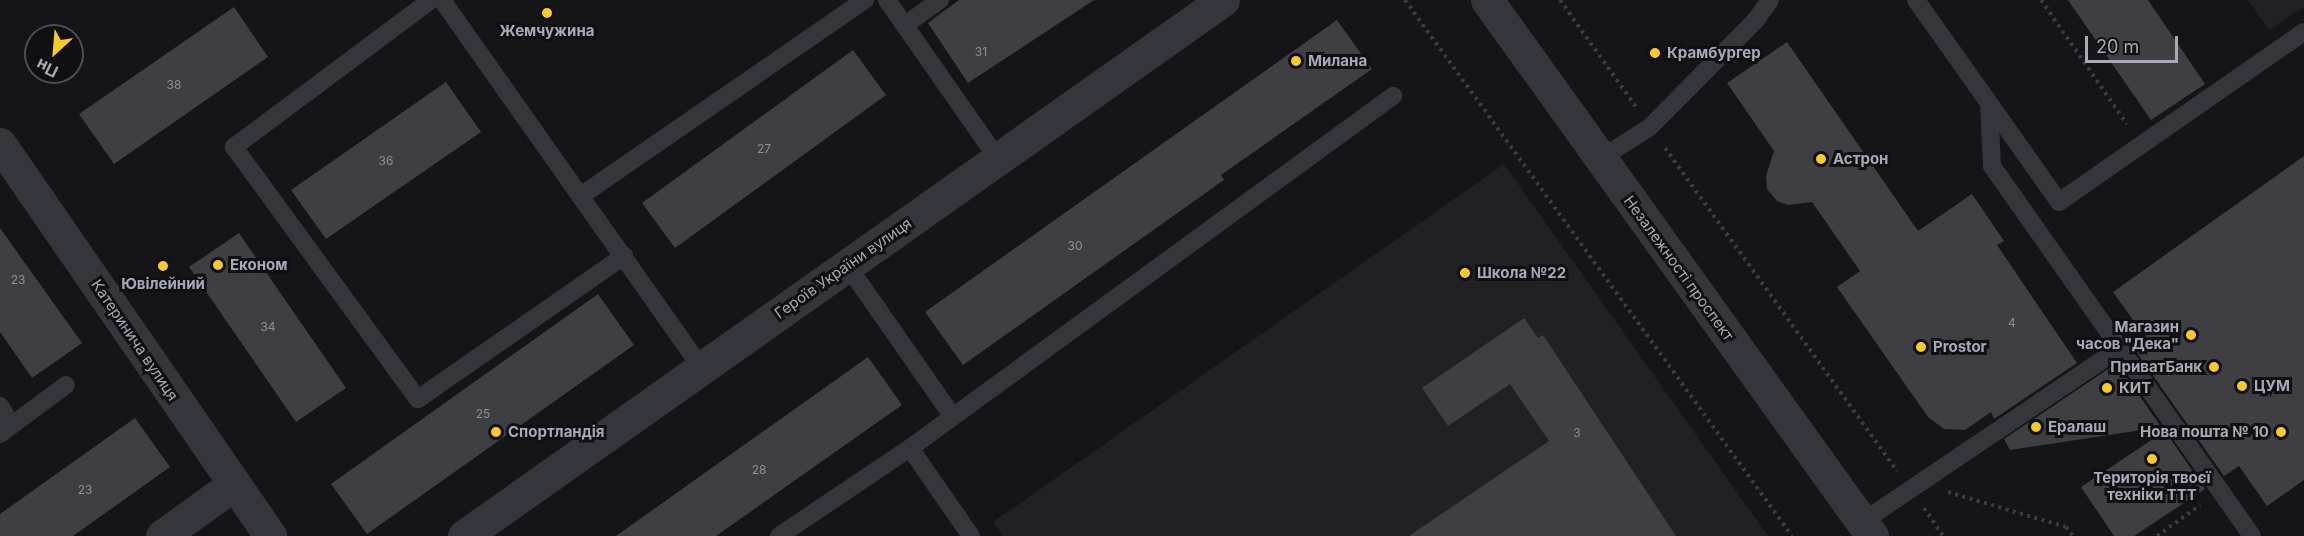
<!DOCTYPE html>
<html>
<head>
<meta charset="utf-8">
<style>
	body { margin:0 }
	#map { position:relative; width:2304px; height:536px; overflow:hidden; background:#151416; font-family:Inter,sans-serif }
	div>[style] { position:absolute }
	.built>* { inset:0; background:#212023 }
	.building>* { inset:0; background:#3f3e43 }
	.path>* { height:4px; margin-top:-2px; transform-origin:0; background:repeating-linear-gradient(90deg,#3b3c43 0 3px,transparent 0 7.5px) }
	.service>* { height:18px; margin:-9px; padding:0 9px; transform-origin:9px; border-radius:9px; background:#35363b }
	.minor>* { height:33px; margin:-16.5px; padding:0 16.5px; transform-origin:16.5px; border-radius:16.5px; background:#35363b }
	.tertiary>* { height:33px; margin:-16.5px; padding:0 16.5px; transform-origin:16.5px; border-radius:16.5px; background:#35363b }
	.dots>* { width:16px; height:16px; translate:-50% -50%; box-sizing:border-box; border:3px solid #100f11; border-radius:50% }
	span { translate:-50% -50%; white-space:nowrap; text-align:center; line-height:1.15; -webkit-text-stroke:6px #100f11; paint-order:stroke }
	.number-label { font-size:12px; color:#8c8e9a }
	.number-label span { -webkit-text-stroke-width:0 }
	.poi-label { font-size:15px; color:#a6a9b7; font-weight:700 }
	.left { translate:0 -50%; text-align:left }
	.right { translate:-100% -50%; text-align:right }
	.street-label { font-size:15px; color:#a6a9b7 }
	.north { position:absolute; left:24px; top:24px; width:60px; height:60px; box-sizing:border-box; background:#100f11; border:2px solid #4c4d53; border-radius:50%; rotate:206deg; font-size:16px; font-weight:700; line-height:24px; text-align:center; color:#a6a9b7 }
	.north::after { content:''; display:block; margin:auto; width:21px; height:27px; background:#f8c92b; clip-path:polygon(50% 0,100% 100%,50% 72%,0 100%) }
	.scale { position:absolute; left:2085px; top:36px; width:93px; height:27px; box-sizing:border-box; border:3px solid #a6a9b7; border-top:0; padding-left:8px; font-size:18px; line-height:21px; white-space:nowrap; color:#a6a9b7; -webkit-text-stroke:4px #100f11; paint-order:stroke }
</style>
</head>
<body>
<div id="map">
	<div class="built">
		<div style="clip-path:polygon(2248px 0,2304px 0,2304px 7px,2269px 30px)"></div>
		<div style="clip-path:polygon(1504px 164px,1768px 536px,1003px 536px,993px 522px)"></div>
	</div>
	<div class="building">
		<div style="clip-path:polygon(959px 0,1094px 0,968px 83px,928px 23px)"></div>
		<div style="clip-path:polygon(2068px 0,2148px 0,2205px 84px,2151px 120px)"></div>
		<div style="clip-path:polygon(234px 7px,268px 57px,114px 164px,79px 114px)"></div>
		<div style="clip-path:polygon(1337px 20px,1372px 69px,1221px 175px,1224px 180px,963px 365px,925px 312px)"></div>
		<div style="clip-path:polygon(1787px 42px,1918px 231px,1972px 194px,2004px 241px,1997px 245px,2077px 363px,1994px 419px,1991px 412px,1965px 430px,1944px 429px,1928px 417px,1837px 287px,1860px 271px,1812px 202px,1788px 205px,1777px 201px,1767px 189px,1766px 176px,1774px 151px,1727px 83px)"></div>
		<div style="clip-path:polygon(853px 50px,886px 95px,675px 248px,642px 203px)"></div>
		<div style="clip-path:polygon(446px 82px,481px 132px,326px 239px,291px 190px)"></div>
		<div style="clip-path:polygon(2304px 156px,2304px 480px,2267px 506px,2239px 466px,2224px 476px,2135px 350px,2148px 341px,2113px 292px)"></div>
		<div style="clip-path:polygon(0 228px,82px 343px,32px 378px,0 332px)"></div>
		<div style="clip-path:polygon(239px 233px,346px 388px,296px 422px,189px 267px)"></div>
		<div style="clip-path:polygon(598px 294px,634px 345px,367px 534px,331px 484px)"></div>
		<div style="clip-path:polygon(1524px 318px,1538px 338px,1543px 335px,1676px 536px,1409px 536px,1549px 441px,1510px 384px,1448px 426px,1422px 388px)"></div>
		<div style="clip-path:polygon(868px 357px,902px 405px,716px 536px,616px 536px)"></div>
		<div style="clip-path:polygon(2117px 363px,2161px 427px,2010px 450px,2004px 439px)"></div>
		<div style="clip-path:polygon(135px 418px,170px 467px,73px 536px,0 536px,0 514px)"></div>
		<div style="clip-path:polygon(2165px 431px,2205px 489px,2134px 536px,2114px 536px,2081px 487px)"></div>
	</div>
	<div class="path">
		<div style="left:1405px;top:0;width:661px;rotate:54.17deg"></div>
		<div style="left:1560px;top:0;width:131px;rotate:54.6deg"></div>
		<div style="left:2041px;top:0;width:151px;rotate:55.3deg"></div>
		<div style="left:1665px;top:148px;width:398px;rotate:54.3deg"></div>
		<div style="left:1948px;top:492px;width:123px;rotate:16.5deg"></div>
		<div style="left:2066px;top:527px;width:11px;rotate:52deg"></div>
		<div style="left:1924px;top:508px;width:34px;rotate:56deg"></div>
		<div style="left:2157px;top:536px;width:53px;rotate:-35.8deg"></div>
	</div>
	<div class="service">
		<div style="left:431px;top:0;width:246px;rotate:143.3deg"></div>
		<div style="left:234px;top:147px;width:312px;rotate:53.9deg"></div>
		<div style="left:418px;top:399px;width:251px;rotate:-34.8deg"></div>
		<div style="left:442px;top:0;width:451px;rotate:54.8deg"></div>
		<div style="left:887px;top:0;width:194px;rotate:55.1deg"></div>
		<div style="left:1916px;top:0;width:247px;rotate:54.7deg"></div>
		<div style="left:2059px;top:202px;width:298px;rotate:-34.8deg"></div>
		<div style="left:905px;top:25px;width:43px;rotate:-35.5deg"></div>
		<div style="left:1989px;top:104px;width:62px;rotate:87.2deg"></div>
		<div style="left:1992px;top:166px;width:452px;rotate:54.9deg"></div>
		<div style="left:1600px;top:159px;width:59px;rotate:-32.6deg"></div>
		<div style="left:1650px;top:127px;width:151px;rotate:-45.3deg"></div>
		<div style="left:1756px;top:20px;width:24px;rotate:-55deg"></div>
		<div style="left:582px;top:195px;width:344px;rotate:-34.6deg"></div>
		<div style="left:847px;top:265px;width:185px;rotate:55.1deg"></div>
		<div style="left:0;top:406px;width:22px;rotate:58deg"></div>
		<div style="left:0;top:434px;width:82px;rotate:-36.6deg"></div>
		<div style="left:910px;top:448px;width:598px;rotate:-36.08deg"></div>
		<div style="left:1862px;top:522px;width:313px;rotate:-34deg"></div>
		<div style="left:779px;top:536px;width:158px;rotate:-33.9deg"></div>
		<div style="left:910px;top:448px;width:107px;rotate:55.3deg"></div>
	</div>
	<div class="minor">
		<div style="left:0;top:144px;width:476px;rotate:55.4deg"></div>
		<div style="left:162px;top:536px;width:89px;rotate:-35.8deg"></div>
		<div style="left:464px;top:536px;width:929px;rotate:-35.23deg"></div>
	</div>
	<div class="tertiary">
		<div style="left:1487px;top:0;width:660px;rotate:54.31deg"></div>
	</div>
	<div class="dots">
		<div style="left:547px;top:13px;background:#f8c92b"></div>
		<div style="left:1655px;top:53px;background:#f8c92b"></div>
		<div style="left:1296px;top:61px;background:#f8c92b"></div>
		<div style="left:1821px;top:159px;background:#f8c92b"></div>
		<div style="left:218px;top:265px;background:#f8c92b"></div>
		<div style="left:163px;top:266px;background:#f8c92b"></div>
		<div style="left:1465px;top:273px;background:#f8c92b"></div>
		<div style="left:2191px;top:335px;background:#f8c92b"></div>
		<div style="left:1921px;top:347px;background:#f8c92b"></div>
		<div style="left:2214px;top:367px;background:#f8c92b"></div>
		<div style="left:2242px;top:386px;background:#f8c92b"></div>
		<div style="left:2107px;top:388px;background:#f8c92b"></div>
		<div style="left:2036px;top:427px;background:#f8c92b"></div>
		<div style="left:496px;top:432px;background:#f8c92b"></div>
		<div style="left:2281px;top:432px;background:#f8c92b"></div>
		<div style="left:2152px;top:459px;background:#f8c92b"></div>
	</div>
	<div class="number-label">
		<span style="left:981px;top:52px">31</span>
		<span style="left:174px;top:85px">38</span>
		<span style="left:764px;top:149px">27</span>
		<span style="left:386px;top:161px">36</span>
		<span style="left:1075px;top:246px">30</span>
		<span style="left:18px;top:280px">23</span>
		<span style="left:2012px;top:323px">4</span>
		<span style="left:268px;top:327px">34</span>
		<span style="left:483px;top:414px">25</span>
		<span style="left:1577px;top:433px">3</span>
		<span style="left:759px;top:470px">28</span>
		<span style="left:85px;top:490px">23</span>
	</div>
	<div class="poi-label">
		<span style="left:547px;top:31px">Жемчужина</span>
		<span class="left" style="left:1667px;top:53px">Крамбургер</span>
		<span class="left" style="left:1308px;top:61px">Милана</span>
		<span class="left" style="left:1833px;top:159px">Астрон</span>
		<span class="left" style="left:230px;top:265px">Економ</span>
		<span class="left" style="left:1477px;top:273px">Школа №22</span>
		<span style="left:163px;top:284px">Ювілейний</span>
		<span class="right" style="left:2179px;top:335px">Магазин<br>часов "Дека"</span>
		<span class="left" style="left:1933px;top:347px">Prostor</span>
		<span class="right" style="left:2202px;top:367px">ПриватБанк</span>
		<span class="left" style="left:2254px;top:386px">ЦУМ</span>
		<span class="left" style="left:2119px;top:388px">КИТ</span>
		<span class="left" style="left:2048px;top:427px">Ералаш</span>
		<span class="left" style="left:508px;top:432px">Спортландія</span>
		<span class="right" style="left:2269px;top:432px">Нова пошта № 10</span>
		<span style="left:2152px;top:486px">Територія твоєї<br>техніки ТТТ</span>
	</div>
	<div class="street-label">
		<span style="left:843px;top:268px;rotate:-35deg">Героїв України вулиця</span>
		<span style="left:1679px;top:268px;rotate:54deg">Незалежності проспект</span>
		<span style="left:135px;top:340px;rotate:56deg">Катеринича вулиця</span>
	</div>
	<div class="north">Пн</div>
	<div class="scale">20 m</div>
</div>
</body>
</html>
